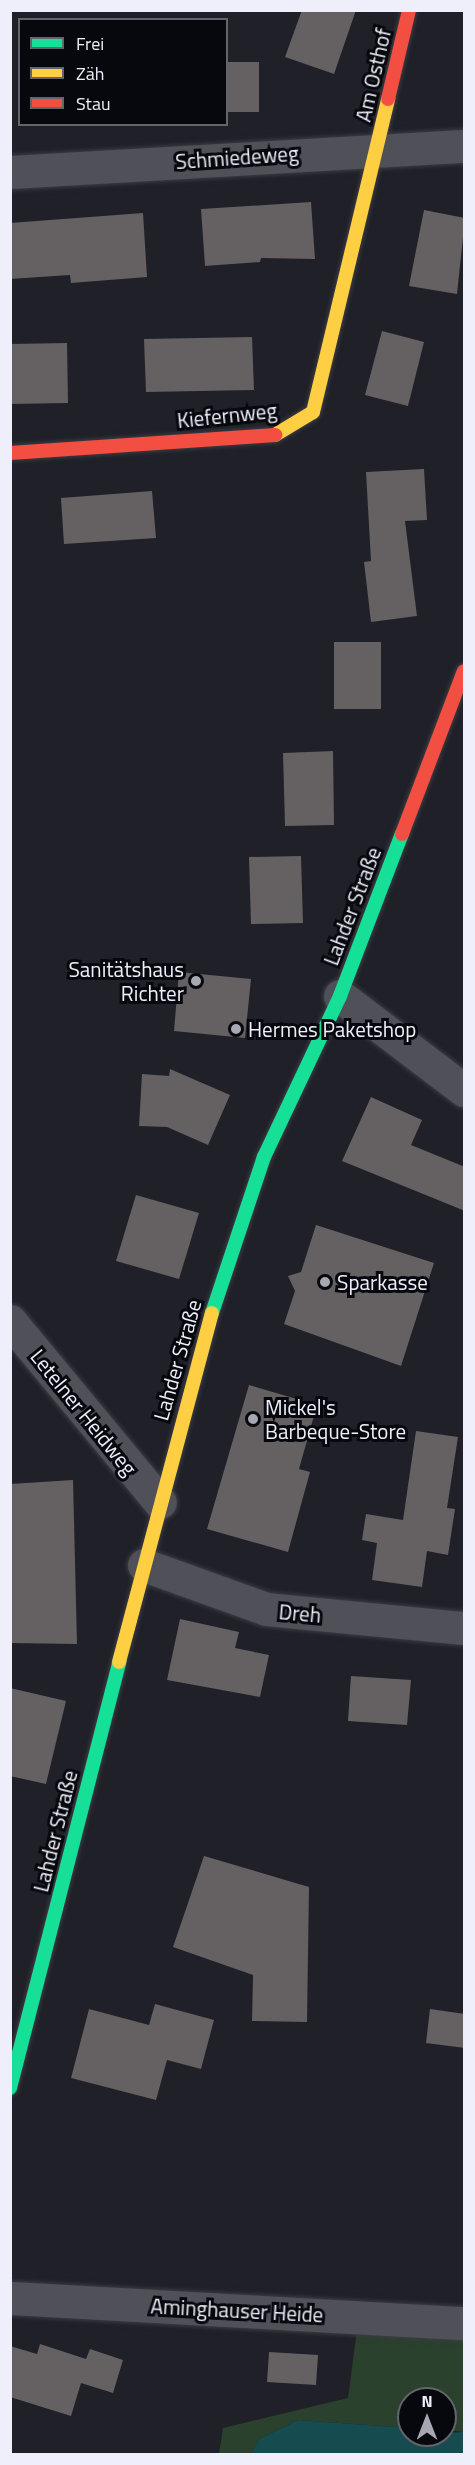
<!DOCTYPE html>
<html>
<head>
<meta charset="utf-8">
<style>
	body { margin:0 }
	#map { position:relative; width:475px; height:2465px; overflow:hidden; background:#202028; font-family:"Titillium Web",sans-serif }
	div>[style] { position:absolute }
	.green>* { inset:0; background:#2a412d }
	.water>* { inset:0; background:#164b4f }
	.building>* { inset:0; background:#656062 }
	.roads { filter:drop-shadow(0 0 2px #3b3b43) drop-shadow(0 0 2px #3b3b43) }
	.street>* { height:33px; margin:-16.5px; padding:0 16.5px; transform-origin:16.5px; border-radius:16.5px; background:#505158 }
	.fast>* { height:14px; margin:-7px; padding:0 7px; transform-origin:7px; border-radius:7px; background:#16e098 }
	.slow>* { height:14px; margin:-7px; padding:0 7px; transform-origin:7px; border-radius:7px; background:#ffcf43 }
	.jam>* { height:14px; margin:-7px; padding:0 7px; transform-origin:7px; border-radius:7px; background:#f24e42 }
	.dots>* { width:16px; height:16px; translate:-50% -50%; box-sizing:border-box; border:3px solid #07080e; border-radius:50% }
	span { translate:-50% -50%; white-space:nowrap; text-align:center; line-height:1.15; -webkit-text-stroke:6px #07080e; paint-order:stroke }
	.street-label { font-size:21px; color:#eeeffa }
	.poi-label { font-size:21px; color:#eeeffa }
	.right { translate:-100% -50%; text-align:right }
	.left { translate:0 -50%; text-align:left }
	.frame { position:absolute; inset:0; border:12px solid #eeeffa; pointer-events:none }
	.legend { position:absolute; left:18px; top:18px; width:210px; height:108px; box-sizing:border-box; background:#07080e; border:2px solid #63646c; margin:0; padding:8px 10px; list-style:none; font-size:18px; color:#eeeffa }
	.legend li { display:flex; align-items:center; gap:12px; height:30px }
	.legend b { width:30px; border:2px solid #63646c }
	.north { position:absolute; left:397px; top:2387px; width:60px; height:60px; box-sizing:border-box; background:#07080e; border:2px solid #63646c; border-radius:50%; rotate:0deg; font-size:16px; font-weight:700; line-height:24px; text-align:center; color:#eeeffa }
	.north::after { content:''; display:block; margin:auto; width:21px; height:27px; background:#a6a7b0; clip-path:polygon(50% 0,100% 100%,50% 72%,0 100%) }
</style>
</head>
<body>
<div id="map">
	<div class="green">
		<div style="clip-path:polygon(357px 2330px,464px 2336px,464px 2432px,445px 2430px,445px 2399px,409px 2399px,409px 2428px,298px 2420px,259px 2439px,251px 2454px,219px 2454px,223px 2428px,348px 2398px)"></div>
	</div>
	<div class="water">
		<div style="clip-path:polygon(298px 2420px,409px 2428px,409px 2435px,464px 2432px,464px 2454px,251px 2454px,259px 2439px)"></div>
	</div>
	<div class="building">
		<div style="clip-path:polygon(302px 10px,356px 10px,334px 74px,285px 57px)"></div>
		<div style="clip-path:polygon(226px 62px,259px 62px,259px 112px,226px 112px)"></div>
		<div style="clip-path:polygon(311px 202px,315px 259px,261px 258px,260px 262px,205px 266px,201px 209px)"></div>
		<div style="clip-path:polygon(424px 210px,465px 218px,457px 294px,409px 286px)"></div>
		<div style="clip-path:polygon(143px 213px,147px 277px,71px 283px,70px 275px,10px 279px,10px 223px)"></div>
		<div style="clip-path:polygon(382px 331px,424px 342px,408px 406px,365px 395px)"></div>
		<div style="clip-path:polygon(252px 337px,254px 390px,146px 392px,144px 339px)"></div>
		<div style="clip-path:polygon(67px 343px,68px 403px,10px 404px,10px 344px)"></div>
		<div style="clip-path:polygon(424px 469px,427px 520px,405px 521px,417px 616px,371px 622px,364px 562px,371px 561px,366px 472px)"></div>
		<div style="clip-path:polygon(152px 491px,156px 538px,64px 544px,61px 498px)"></div>
		<div style="clip-path:polygon(334px 642px,381px 642px,381px 709px,334px 709px)"></div>
		<div style="clip-path:polygon(333px 751px,334px 825px,285px 826px,283px 753px)"></div>
		<div style="clip-path:polygon(301px 856px,303px 923px,251px 924px,249px 857px)"></div>
		<div style="clip-path:polygon(179px 972px,251px 979px,245px 1038px,174px 1031px)"></div>
		<div style="clip-path:polygon(170px 1069px,230px 1095px,208px 1145px,167px 1127px,139px 1126px,142px 1074px,169px 1076px)"></div>
		<div style="clip-path:polygon(371px 1097px,422px 1120px,411px 1145px,465px 1167px,465px 1211px,342px 1161px)"></div>
		<div style="clip-path:polygon(136px 1195px,199px 1213px,179px 1279px,116px 1261px)"></div>
		<div style="clip-path:polygon(316px 1225px,434px 1263px,401px 1366px,284px 1324px,295px 1291px,288px 1276px,301px 1272px)"></div>
		<div style="clip-path:polygon(249px 1385px,317px 1405px,299px 1469px,310px 1472px,288px 1552px,207px 1529px)"></div>
		<div style="clip-path:polygon(416px 1431px,458px 1437px,447px 1508px,455px 1509px,448px 1555px,427px 1551px,422px 1587px,372px 1580px,377px 1543px,362px 1540px,366px 1514px,403px 1520px)"></div>
		<div style="clip-path:polygon(73px 1480px,77px 1644px,10px 1643px,10px 1484px)"></div>
		<div style="clip-path:polygon(180px 1619px,239px 1632px,235px 1648px,269px 1655px,260px 1697px,167px 1680px)"></div>
		<div style="clip-path:polygon(351px 1676px,411px 1680px,407px 1725px,348px 1721px)"></div>
		<div style="clip-path:polygon(10px 1688px,66px 1701px,46px 1784px,10px 1776px)"></div>
		<div style="clip-path:polygon(204px 1856px,309px 1887px,307px 2022px,252px 2021px,253px 1975px,173px 1947px)"></div>
		<div style="clip-path:polygon(155px 2004px,214px 2020px,201px 2069px,167px 2060px,156px 2100px,71px 2078px,89px 2009px,149px 2025px)"></div>
		<div style="clip-path:polygon(430px 2009px,465px 2014px,465px 2048px,426px 2043px)"></div>
		<div style="clip-path:polygon(40px 2344px,86px 2359px,90px 2349px,123px 2360px,113px 2393px,81px 2383px,71px 2416px,10px 2397px,10px 2346px,37px 2354px)"></div>
		<div style="clip-path:polygon(269px 2352px,318px 2355px,316px 2385px,267px 2382px)"></div>
	</div>
	<div class="roads">
		<div class="street">
			<div style="left:10px;top:172px;width:455px;rotate:-3.3deg"></div>
			<div style="left:340px;top:996px;width:156px;rotate:37.2deg"></div>
			<div style="left:10px;top:1321px;width:235px;rotate:50.4deg"></div>
			<div style="left:144px;top:1565px;width:130px;rotate:19.8deg"></div>
			<div style="left:266px;top:1609px;width:199px;rotate:5.5deg"></div>
			<div style="left:10px;top:2298px;width:455px;rotate:3.2deg"></div>
		</div>
		<div class="fast">
			<div style="left:212px;top:1313px;width:164px;rotate:-71.6deg"></div>
			<div style="left:264px;top:1157px;width:178px;rotate:-64.7deg"></div>
			<div style="left:340px;top:996px;width:173px;rotate:-69.1deg"></div>
			<div style="left:10px;top:2088px;width:440px;rotate:-75.6deg"></div>
		</div>
		<div class="slow">
			<div style="left:275px;top:435px;width:44px;rotate:-31.2deg"></div>
			<div style="left:313px;top:412px;width:322px;rotate:-76.5deg"></div>
			<div style="left:119px;top:1662px;width:361px;rotate:-75.1deg"></div>
		</div>
		<div class="jam">
			<div style="left:388px;top:99px;width:91px;rotate:-76.7deg"></div>
			<div style="left:10px;top:453px;width:266px;rotate:-3.9deg"></div>
			<div style="left:402px;top:834px;width:174px;rotate:-69.2deg"></div>
		</div>
	</div>
	<div class="dots">
		<div style="left:196px;top:981px;background:#a6a7b0"></div>
		<div style="left:236px;top:1029px;background:#a6a7b0"></div>
		<div style="left:325px;top:1282px;background:#a6a7b0"></div>
		<div style="left:253px;top:1419px;background:#a6a7b0"></div>
	</div>
	<div class="street-label">
		<span style="left:373px;top:75px;rotate:-77deg">Am Osthof</span>
		<span style="left:237px;top:157px;rotate:-4deg">Schmiedeweg</span>
		<span style="left:227px;top:415px;rotate:-6deg">Kiefernweg</span>
		<span style="left:352px;top:906px;rotate:-69deg">Lahder Straße</span>
		<span style="left:177px;top:1360px;rotate:-74deg">Lahder Straße</span>
		<span style="left:84px;top:1412px;rotate:51deg">Letelner Heidweg</span>
		<span style="left:300px;top:1613px;rotate:5deg">Dreh</span>
		<span style="left:55px;top:1831px;rotate:-76deg">Lahder Straße</span>
		<span style="left:237px;top:2310px;rotate:3deg">Aminghauser Heide</span>
	</div>
	<div class="poi-label">
		<span class="right" style="left:184px;top:981px">Sanitätshaus<br>Richter</span>
		<span class="left" style="left:248px;top:1029px">Hermes Paketshop</span>
		<span class="left" style="left:337px;top:1282px">Sparkasse</span>
		<span class="left" style="left:265px;top:1419px">Mickel's<br>Barbeque-Store</span>
	</div>
	<div class="frame"></div>
	<ul class="legend">
	<li><b style="height:8px;background:#16e098"></b>Frei</li>
	<li><b style="height:8px;background:#ffcf43"></b>Zäh</li>
	<li><b style="height:8px;background:#f24e42"></b>Stau</li>
	</ul>
	<div class="north">N</div>
</div>
</body>
</html>
